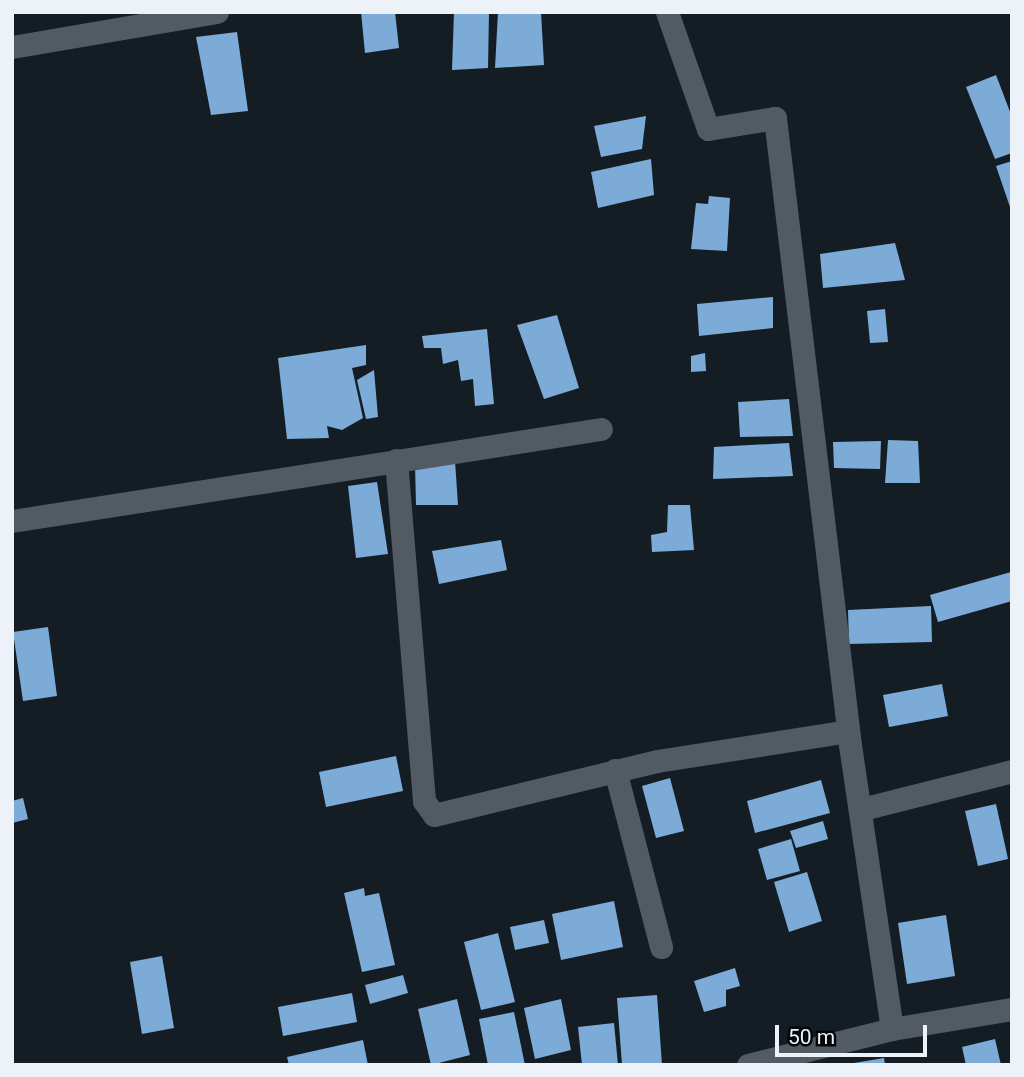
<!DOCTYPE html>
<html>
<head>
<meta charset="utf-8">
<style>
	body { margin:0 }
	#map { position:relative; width:1024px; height:1077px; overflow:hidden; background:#151d24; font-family:Roboto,sans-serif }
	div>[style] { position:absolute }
	.building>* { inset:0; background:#7dabd7 }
	.minor>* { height:23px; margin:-11.5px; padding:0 11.5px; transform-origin:11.5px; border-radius:11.5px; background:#525b63 }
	span { translate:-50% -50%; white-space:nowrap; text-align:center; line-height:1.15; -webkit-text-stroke:7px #05070a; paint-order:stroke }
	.frame { position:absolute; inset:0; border:14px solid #ecf2f7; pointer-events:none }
	.scale { position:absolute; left:775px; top:1025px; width:152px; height:32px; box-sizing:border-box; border:4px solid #ecf2f7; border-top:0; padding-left:9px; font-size:21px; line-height:24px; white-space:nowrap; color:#ecf2f7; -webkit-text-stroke:5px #05070a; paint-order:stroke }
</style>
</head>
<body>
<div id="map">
	<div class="building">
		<div style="clip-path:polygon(361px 12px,395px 12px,399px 48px,365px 53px)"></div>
		<div style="clip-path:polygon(454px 12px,489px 12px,488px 68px,452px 70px)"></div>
		<div style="clip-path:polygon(498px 12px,541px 12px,544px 65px,495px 68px)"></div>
		<div style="clip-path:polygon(237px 32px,248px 111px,211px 115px,196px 37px)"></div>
		<div style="clip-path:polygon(996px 75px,1012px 117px,1012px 153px,995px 159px,966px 87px)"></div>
		<div style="clip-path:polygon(646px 116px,642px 149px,601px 157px,594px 126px)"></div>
		<div style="clip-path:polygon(651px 159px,654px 195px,598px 208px,591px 172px)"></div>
		<div style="clip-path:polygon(1012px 161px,1012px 210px,1011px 210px,996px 166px)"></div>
		<div style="clip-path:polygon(709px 196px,730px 198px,727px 251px,691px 249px,696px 203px,708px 204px)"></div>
		<div style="clip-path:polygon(895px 243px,905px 280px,823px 288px,820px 254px)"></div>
		<div style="clip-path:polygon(773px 297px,773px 328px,699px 336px,697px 304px)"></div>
		<div style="clip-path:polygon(885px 309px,888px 342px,870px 343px,867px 311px)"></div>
		<div style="clip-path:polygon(557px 315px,579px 388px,544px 399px,517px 325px)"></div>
		<div style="clip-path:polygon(487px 329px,494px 404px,475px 406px,473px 379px,461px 381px,458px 360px,443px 364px,441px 348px,424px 348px,422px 336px)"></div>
		<div style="clip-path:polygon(366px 345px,366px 365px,352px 368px,363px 418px,342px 430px,327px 426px,329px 438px,287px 439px,278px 358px)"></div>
		<div style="clip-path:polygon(705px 353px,706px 371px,691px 372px,691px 356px)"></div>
		<div style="clip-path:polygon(374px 370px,378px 417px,366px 419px,357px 380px)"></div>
		<div style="clip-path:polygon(789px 399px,793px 436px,740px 437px,738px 402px)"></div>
		<div style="clip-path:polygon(888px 440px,918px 441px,920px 483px,885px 483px)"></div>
		<div style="clip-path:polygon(881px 441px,880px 469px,834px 468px,833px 442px)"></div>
		<div style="clip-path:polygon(789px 443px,793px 476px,713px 479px,714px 447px)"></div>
		<div style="clip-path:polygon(455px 461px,458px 505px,416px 505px,415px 464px)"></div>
		<div style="clip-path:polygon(377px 482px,388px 554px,356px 558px,348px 486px)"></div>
		<div style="clip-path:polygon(668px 505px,690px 505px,694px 550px,652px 552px,651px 535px,667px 532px)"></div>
		<div style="clip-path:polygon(501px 540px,507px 570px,439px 584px,432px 551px)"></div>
		<div style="clip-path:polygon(1011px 572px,1012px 601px,938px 622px,930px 595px)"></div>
		<div style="clip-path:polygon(931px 606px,932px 642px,849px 644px,848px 610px)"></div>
		<div style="clip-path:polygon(48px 627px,57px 696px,23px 701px,13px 632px)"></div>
		<div style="clip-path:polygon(942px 684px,948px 716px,889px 727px,883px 695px)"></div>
		<div style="clip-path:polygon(396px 756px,403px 791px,326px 807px,319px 772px)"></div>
		<div style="clip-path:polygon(670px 778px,684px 831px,656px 838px,642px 786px)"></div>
		<div style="clip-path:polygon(821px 780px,830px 813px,755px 833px,747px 801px)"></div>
		<div style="clip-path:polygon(23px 798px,28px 819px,12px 823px,12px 801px)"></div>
		<div style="clip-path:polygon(996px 804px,1008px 859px,978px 866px,965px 811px)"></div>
		<div style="clip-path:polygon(823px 821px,828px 839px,796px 848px,790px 831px)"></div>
		<div style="clip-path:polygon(791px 839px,800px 871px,767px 880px,758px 849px)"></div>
		<div style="clip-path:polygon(807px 872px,822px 921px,789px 932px,774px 882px)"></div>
		<div style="clip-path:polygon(364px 888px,365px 896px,379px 893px,395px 965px,362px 972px,344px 893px)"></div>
		<div style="clip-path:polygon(614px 901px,623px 947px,561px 960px,552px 914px)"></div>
		<div style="clip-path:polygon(946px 915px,955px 976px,907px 984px,898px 923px)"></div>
		<div style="clip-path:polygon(544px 920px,549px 943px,515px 950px,510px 927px)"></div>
		<div style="clip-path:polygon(498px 933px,515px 1002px,481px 1010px,464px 942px)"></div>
		<div style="clip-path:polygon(162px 956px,174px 1028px,142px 1034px,130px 962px)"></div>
		<div style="clip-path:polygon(735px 968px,740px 986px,726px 990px,726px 1006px,704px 1012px,694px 981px)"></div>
		<div style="clip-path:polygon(403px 975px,408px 993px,370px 1004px,365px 985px)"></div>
		<div style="clip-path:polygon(352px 993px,357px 1022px,283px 1036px,278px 1007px)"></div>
		<div style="clip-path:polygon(657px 995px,662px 1065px,622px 1065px,617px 998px)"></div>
		<div style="clip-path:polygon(457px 999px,470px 1055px,431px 1065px,418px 1009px)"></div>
		<div style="clip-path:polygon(561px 999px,571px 1050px,535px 1059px,524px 1008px)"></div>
		<div style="clip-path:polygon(514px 1012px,525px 1065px,488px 1065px,479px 1019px)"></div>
		<div style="clip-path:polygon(614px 1023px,618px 1065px,582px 1065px,578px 1027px)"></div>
		<div style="clip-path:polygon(995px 1039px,1001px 1065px,966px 1065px,962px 1047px)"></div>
		<div style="clip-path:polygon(363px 1040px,368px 1065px,289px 1065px,287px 1057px)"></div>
		<div style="clip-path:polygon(884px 1058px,885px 1065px,854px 1065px,854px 1063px)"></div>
	</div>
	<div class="minor">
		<div style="left:667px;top:12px;width:124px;rotate:70.7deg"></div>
		<div style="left:708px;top:129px;width:68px;rotate:-9.3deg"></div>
		<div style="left:775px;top:118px;width:631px;rotate:83.18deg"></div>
		<div style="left:850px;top:745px;width:287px;rotate:81.6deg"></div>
		<div style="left:12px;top:47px;width:208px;rotate:-9.7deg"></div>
		<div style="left:396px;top:460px;width:342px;rotate:85.3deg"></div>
		<div style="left:424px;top:801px;width:17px;rotate:54deg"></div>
		<div style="left:434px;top:815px;width:229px;rotate:-13.6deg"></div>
		<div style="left:657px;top:761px;width:193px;rotate:-8.9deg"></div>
		<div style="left:12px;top:521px;width:596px;rotate:-8.88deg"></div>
		<div style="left:615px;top:770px;width:183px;rotate:75.4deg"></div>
		<div style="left:862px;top:809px;width:155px;rotate:-14.2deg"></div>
		<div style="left:748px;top:1065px;width:148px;rotate:-14deg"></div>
		<div style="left:892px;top:1029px;width:122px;rotate:-9.5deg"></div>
	</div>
	<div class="frame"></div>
	<div class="scale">50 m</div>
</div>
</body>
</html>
